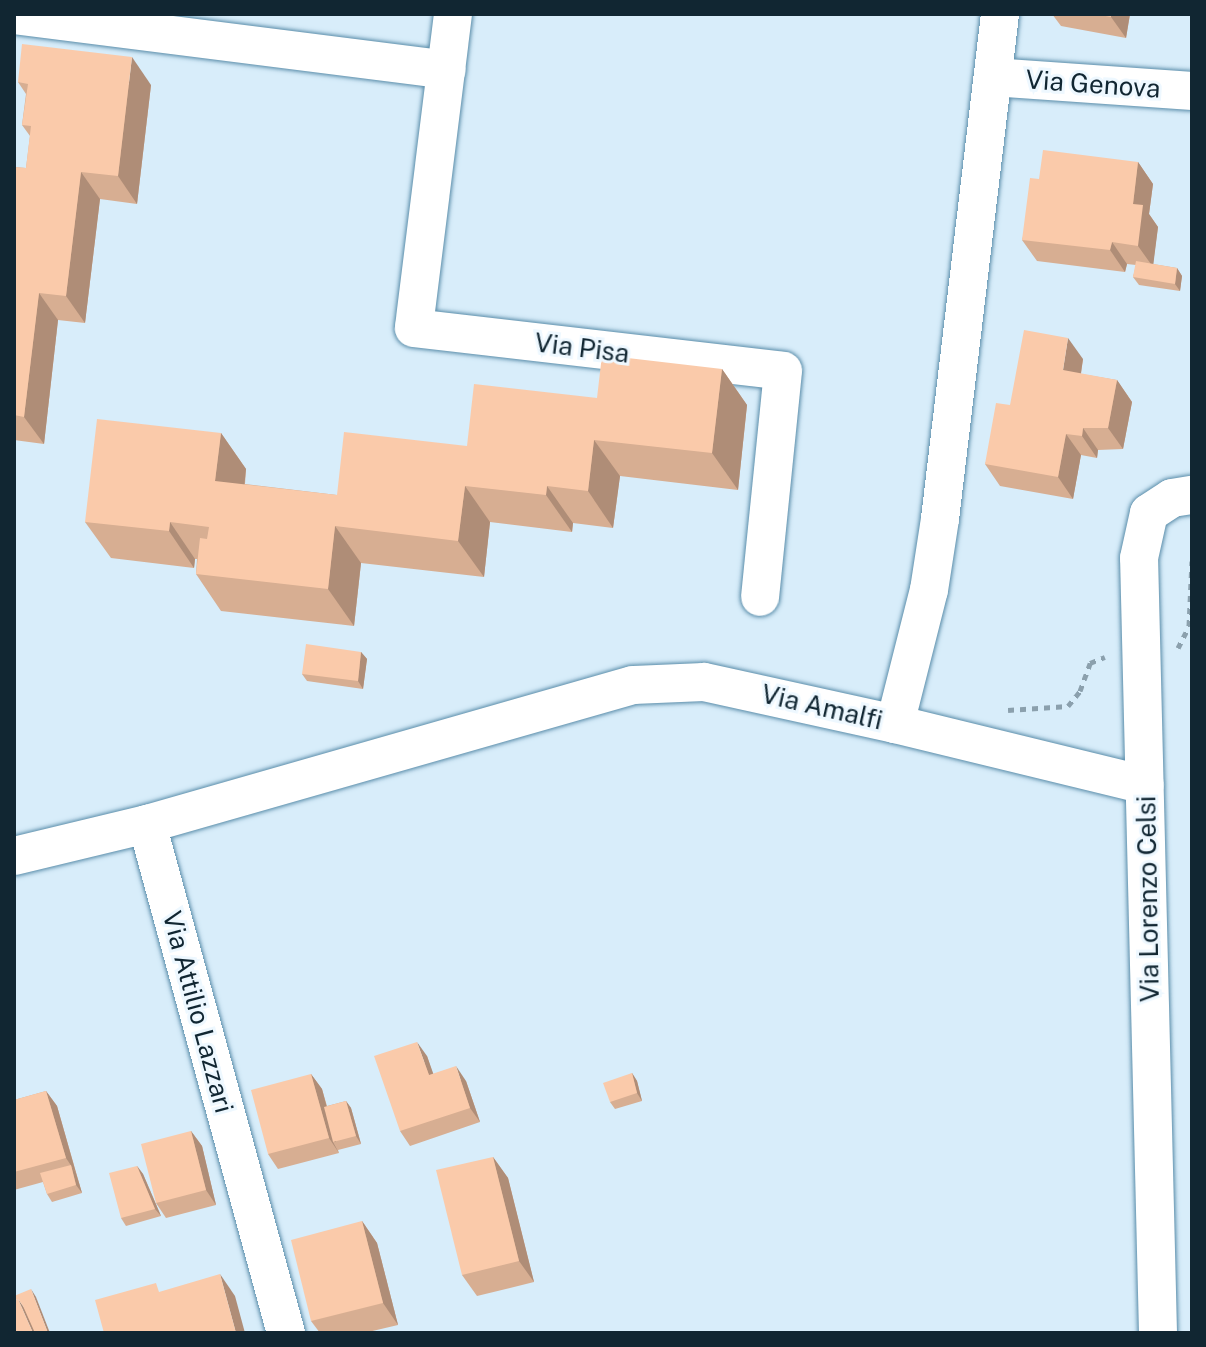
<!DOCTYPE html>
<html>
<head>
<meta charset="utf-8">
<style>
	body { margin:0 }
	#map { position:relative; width:1206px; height:1347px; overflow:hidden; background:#d8edfa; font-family:"Public Sans",sans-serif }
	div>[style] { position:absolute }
	.path>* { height:5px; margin-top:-2.5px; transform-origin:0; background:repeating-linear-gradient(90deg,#8ba0ad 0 6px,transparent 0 12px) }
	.roads { filter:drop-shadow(0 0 2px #5a8daa) drop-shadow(0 0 2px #5a8daa) }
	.street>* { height:38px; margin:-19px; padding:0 19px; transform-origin:19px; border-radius:19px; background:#fff }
	.wall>* { inset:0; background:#d7ae92 }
	.shaded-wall>* { inset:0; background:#af8d77 }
	.building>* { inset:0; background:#facaaa }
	span { translate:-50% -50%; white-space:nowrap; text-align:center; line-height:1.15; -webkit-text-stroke:6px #eef8ff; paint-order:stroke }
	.street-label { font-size:26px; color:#112632 }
	.frame { position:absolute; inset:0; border:16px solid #112632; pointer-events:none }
</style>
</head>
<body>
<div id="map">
	<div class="path">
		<div style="left:1178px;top:648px;width:25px;rotate:-63deg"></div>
		<div style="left:1189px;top:626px;width:65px;rotate:-87.4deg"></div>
		<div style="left:1008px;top:710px;width:60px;rotate:-3.8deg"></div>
		<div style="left:1068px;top:706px;width:19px;rotate:-51deg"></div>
		<div style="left:1080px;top:691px;width:30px;rotate:-70deg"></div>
		<div style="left:1090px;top:663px;width:16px;rotate:-22deg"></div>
	</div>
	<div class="roads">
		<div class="street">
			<div style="left:453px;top:14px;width:316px;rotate:97.1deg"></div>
			<div style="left:414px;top:328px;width:371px;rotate:6.6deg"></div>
			<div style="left:783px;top:371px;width:227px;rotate:95.8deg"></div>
			<div style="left:14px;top:15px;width:436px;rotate:7.2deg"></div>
			<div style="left:993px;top:77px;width:199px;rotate:4deg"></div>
			<div style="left:895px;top:724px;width:257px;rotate:13.7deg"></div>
			<div style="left:147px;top:824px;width:505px;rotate:-15.96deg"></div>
			<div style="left:633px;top:685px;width:71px;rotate:-2.4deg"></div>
			<div style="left:704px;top:682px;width:196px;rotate:12.4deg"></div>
			<div style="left:895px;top:724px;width:138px;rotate:-75.8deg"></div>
			<div style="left:929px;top:590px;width:72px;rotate:-81.2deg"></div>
			<div style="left:940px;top:519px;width:509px;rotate:-83.22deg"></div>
			<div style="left:14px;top:856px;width:137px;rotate:-13.5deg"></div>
			<div style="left:147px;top:824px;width:528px;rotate:74.73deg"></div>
			<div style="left:1158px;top:1333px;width:775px;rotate:-91.4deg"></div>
			<div style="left:1139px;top:558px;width:46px;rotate:-77.5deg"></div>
			<div style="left:1149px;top:513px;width:27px;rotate:-33deg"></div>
			<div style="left:1172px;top:498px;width:20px;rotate:-9deg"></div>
		</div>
	</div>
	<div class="wall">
		<div style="clip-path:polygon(1052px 14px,1130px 14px,1126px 38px,1061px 26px)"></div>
		<div style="clip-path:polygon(18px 82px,151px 85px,137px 204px,100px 199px,85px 323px,58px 320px,44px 444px,14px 440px,14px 167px,26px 168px,30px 136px,22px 125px,26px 94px)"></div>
		<div style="clip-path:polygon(1138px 162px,1153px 184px,1149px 214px,1158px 227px,1153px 264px,1177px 268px,1182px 276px,1180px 291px,1139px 285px,1133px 277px,1136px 265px,1127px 264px,1125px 272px,1037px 261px,1022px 240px,1039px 179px)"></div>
		<div style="clip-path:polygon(1083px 359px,1081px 374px,1117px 380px,1132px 402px,1123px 449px,1098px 450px,1097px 458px,1081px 455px,1073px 499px,1000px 486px,985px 464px,1010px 405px)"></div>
		<div style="clip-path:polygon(722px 369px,747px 405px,738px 490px,620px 476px,613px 528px,573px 523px,572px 532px,490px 522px,484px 577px,361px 563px,354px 626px,221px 611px,196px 574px,197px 559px,195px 559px,194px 568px,111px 558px,85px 522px,221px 433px,246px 469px,245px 484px,337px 495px,597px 398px)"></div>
		<div style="clip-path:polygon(361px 652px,367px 659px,363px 689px,307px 681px,302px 674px)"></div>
		<div style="clip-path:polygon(427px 1056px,433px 1074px,466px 1081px,480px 1122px,410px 1146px,400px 1131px)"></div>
		<div style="clip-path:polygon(632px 1073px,637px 1081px,642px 1101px,615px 1109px,610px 1102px)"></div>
		<div style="clip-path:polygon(311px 1074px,322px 1089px,327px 1106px,346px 1101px,351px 1108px,361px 1144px,338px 1150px,339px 1153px,278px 1169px,268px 1154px)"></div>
		<div style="clip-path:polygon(46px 1091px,57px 1106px,82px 1193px,52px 1202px,47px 1194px,43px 1182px,14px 1190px,14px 1100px)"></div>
		<div style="clip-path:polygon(191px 1131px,202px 1146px,216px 1205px,166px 1218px,156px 1203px)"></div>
		<div style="clip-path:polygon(493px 1157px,508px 1178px,534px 1282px,477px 1296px,462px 1275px)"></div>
		<div style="clip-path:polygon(137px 1166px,143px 1174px,161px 1216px,126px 1226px,121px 1218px)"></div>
		<div style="clip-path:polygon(362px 1221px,377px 1243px,398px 1325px,364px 1333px,320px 1333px,311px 1321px)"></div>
	</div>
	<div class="shaded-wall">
		<div style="clip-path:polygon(1111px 14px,1130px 14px,1126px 38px,1111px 17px)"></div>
		<div style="clip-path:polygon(132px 57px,151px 85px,137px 204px,118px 176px)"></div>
		<div style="clip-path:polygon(1138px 162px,1153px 184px,1149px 214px,1158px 227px,1153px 267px,1138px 246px,1133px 204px)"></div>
		<div style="clip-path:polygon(81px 172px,100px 199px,85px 323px,66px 296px)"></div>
		<div style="clip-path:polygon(1112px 242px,1127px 264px,1125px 272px,1110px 250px)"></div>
		<div style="clip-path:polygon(1177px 268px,1182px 276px,1180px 291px,1175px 284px)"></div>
		<div style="clip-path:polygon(39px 293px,58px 320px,44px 444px,24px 417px)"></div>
		<div style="clip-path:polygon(1068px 338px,1083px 359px,1078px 392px,1063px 370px)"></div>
		<div style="clip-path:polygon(722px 369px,747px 405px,738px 490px,712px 453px)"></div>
		<div style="clip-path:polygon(1117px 380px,1132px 402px,1123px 449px,1108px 428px)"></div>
		<div style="clip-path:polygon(1083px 428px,1098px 450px,1097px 458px,1082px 436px)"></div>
		<div style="clip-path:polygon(221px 433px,246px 469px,241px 518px,215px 481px)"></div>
		<div style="clip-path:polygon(1066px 434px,1081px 455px,1073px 499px,1058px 477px)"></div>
		<div style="clip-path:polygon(594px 440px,620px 476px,613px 528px,588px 491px)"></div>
		<div style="clip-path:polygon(465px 486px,490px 522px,484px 577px,458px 541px)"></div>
		<div style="clip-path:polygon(547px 486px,573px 523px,572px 532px,546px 495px)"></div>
		<div style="clip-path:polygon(170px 522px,195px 559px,194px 568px,169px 531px)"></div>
		<div style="clip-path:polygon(335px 526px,361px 563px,354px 626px,328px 589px)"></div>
		<div style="clip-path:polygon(361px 652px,367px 659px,363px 689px,358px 681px)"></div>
		<div style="clip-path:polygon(417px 1042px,427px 1056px,439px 1090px,429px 1075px)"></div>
		<div style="clip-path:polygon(456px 1066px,466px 1081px,480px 1122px,470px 1108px)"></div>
		<div style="clip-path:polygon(632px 1073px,637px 1081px,642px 1101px,637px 1093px)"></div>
		<div style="clip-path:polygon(311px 1074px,322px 1089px,336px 1142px,333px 1142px,339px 1153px,329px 1138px)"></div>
		<div style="clip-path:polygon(46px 1091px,57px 1106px,76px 1173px,66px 1158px)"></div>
		<div style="clip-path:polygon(346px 1101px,351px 1108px,361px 1144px,356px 1136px)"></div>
		<div style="clip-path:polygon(191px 1131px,202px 1146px,216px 1205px,206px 1190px)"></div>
		<div style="clip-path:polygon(493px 1157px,508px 1178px,534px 1282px,519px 1261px)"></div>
		<div style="clip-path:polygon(71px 1165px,76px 1173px,82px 1193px,76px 1185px)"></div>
		<div style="clip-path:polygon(137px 1166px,143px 1174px,161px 1216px,155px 1209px)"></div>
		<div style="clip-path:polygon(362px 1221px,377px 1243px,398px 1325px,383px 1303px)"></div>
		<div style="clip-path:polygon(220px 1274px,235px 1296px,245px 1333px,236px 1333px)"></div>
		<div style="clip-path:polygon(31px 1289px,36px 1297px,50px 1333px,48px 1333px)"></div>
		<div style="clip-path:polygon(18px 1299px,28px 1313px,36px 1333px,33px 1333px)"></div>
	</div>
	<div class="building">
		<div style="clip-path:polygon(1095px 14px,1111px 14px,1111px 17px)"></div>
		<div style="clip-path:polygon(22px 44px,132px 57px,118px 176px,81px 172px,66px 296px,39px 293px,24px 417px,14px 415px,14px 167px,26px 168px,31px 126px,22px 125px,28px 84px,18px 82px)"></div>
		<div style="clip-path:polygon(1043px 150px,1138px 162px,1133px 204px,1143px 205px,1138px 246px,1112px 242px,1110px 250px,1022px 240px,1030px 178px,1039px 179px)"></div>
		<div style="clip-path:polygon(1136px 261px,1177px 268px,1175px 284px,1133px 277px)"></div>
		<div style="clip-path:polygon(1024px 330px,1068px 338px,1063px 370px,1117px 380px,1108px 428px,1083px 428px,1082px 436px,1066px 434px,1058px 477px,985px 464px,996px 403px,1010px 405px)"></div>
		<div style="clip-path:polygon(602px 355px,722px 369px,712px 453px,594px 440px,588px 491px,547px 486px,546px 495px,465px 486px,458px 541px,335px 526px,328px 589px,196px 574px,200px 538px,207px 539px,209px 527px,170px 522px,169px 531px,85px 522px,97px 419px,221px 433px,215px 481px,337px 495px,344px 432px,467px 446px,474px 384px,597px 398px)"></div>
		<div style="clip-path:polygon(306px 644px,361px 652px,358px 681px,302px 674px)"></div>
		<div style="clip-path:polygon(417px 1042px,429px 1075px,456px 1066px,470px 1108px,400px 1131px,374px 1056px)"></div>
		<div style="clip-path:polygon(632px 1073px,637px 1093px,610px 1102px,603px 1083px)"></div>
		<div style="clip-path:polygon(311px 1074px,329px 1138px,268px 1154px,251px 1090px)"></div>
		<div style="clip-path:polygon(46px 1091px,66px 1158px,14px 1172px,14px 1100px)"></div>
		<div style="clip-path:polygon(346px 1101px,356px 1136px,333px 1142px,324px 1107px)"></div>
		<div style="clip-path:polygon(191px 1131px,206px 1190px,156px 1203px,141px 1144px)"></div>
		<div style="clip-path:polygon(493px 1157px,519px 1261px,462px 1275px,436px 1170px)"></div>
		<div style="clip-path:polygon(71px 1165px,76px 1185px,47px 1194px,40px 1173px)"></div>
		<div style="clip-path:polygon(137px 1166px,155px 1209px,121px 1218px,109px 1173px)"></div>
		<div style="clip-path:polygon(362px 1221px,383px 1303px,311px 1321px,291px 1240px)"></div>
		<div style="clip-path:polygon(220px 1274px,236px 1333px,104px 1333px,95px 1300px,156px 1283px,159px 1292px)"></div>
		<div style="clip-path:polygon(31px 1289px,48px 1333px,35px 1333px,23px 1306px,18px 1299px,14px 1300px,14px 1296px)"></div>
		<div style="clip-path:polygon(18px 1299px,33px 1333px,14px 1333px,14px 1300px)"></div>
	</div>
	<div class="street-label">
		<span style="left:1093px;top:84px;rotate:4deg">Via Genova</span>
		<span style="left:582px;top:348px;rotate:7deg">Via Pisa</span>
		<span style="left:822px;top:707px;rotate:13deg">Via Amalfi</span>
		<span style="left:1148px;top:899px;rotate:-91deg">Via Lorenzo Celsi</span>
		<span style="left:198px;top:1012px;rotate:75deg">Via Attilio Lazzari</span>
	</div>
	<div class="frame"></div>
</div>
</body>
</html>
